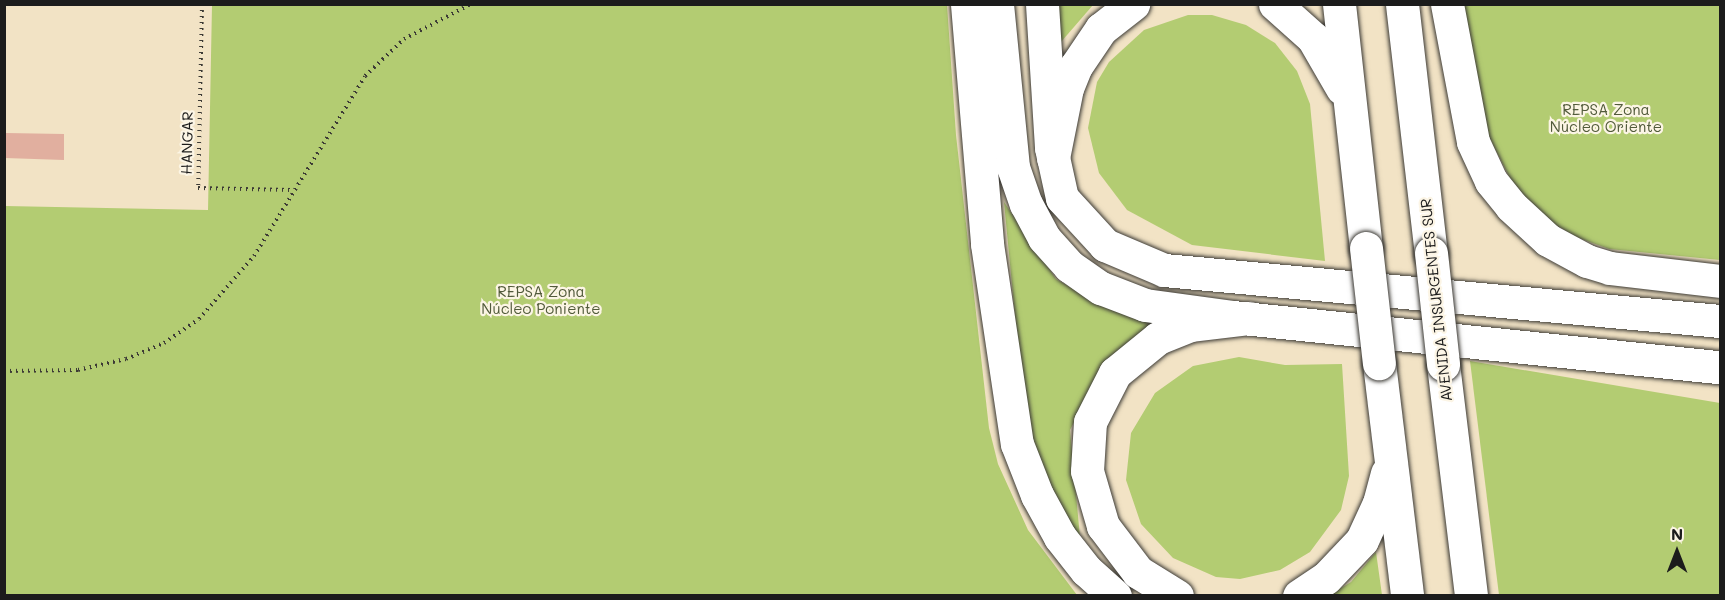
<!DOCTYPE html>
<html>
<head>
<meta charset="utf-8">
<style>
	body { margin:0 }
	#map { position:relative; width:1725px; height:600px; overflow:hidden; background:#f2e3c5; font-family:Mali,sans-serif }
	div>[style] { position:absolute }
	.green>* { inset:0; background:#b3cc72 }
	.building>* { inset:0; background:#e1af9f }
	.path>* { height:4px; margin-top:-2px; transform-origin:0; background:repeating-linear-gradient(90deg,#3c3a35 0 1.5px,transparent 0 6px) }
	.roads { filter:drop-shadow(0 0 2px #3c3a35) drop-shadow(0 0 2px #3c3a35) }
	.minor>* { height:33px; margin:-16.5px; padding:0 16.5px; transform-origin:16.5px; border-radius:16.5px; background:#fff }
	.major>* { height:33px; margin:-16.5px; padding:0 16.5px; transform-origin:16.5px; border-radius:16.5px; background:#fff }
	.bridges { filter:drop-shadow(0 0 2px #3c3a35) drop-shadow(0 0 2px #3c3a35) }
	.major-bridge>* { height:33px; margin:-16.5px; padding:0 16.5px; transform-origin:16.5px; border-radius:16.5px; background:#fff }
	span { translate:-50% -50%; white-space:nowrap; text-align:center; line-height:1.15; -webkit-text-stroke:4.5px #fcf5e5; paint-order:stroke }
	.park-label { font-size:15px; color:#515a3a }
	.street-label { font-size:15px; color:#1c1c1c }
	.frame { position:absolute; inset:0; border:6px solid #1c1c1c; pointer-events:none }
	.north { position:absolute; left:1647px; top:522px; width:60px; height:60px; -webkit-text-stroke:4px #fcf5e5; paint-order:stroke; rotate:0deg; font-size:16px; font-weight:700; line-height:24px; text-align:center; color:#1c1c1c }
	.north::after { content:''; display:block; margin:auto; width:21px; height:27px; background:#1c1c1c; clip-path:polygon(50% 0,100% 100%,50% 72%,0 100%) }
</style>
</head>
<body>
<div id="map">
	<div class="green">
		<div style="clip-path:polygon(212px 5px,947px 5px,956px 135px,989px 428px,998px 464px,1028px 530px,1077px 595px,5px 595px,5px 206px,208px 210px)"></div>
		<div style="clip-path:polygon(1058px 5px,1093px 5px,1061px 42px)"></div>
		<div style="clip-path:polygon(1462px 5px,1720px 5px,1720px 260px,1609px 249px,1576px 237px,1551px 222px,1529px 201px,1511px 180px,1484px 127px)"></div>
		<div style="clip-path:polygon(1188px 15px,1212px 15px,1246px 25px,1275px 43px,1297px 71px,1310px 104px,1325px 261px,1192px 245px,1127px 210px,1099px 173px,1088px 128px,1097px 82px,1109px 62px,1144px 30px)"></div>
		<div style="clip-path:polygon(1004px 202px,1056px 279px,1105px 307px,1154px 321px,1105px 362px,1070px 430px,1081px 548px,1044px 475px,1024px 409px)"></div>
		<div style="clip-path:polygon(1239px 357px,1285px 365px,1342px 364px,1349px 476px,1341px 510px,1310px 552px,1280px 570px,1240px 579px,1216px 577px,1173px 558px,1141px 524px,1126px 480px,1131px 433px,1155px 393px,1193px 366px)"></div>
		<div style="clip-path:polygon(1470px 361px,1720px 403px,1720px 595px,1499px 595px)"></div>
		<div style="clip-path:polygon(1376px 552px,1382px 595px,1328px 596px,1351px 582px)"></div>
	</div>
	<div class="building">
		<div style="clip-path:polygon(6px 133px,64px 134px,64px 160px,5px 158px)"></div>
	</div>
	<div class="path">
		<div style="left:202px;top:4px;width:184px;rotate:91.2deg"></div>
		<div style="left:198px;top:188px;width:94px;rotate:1.2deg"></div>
		<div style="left:4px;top:371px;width:74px;rotate:-0.8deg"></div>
		<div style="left:78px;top:370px;width:49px;rotate:-12.9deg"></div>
		<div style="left:126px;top:359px;width:41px;rotate:-22.8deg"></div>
		<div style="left:164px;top:343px;width:42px;rotate:-34.4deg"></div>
		<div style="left:199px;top:319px;width:84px;rotate:-48.9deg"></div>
		<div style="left:254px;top:256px;width:211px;rotate:-58.3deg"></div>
		<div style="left:365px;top:76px;width:54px;rotate:-43.5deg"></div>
		<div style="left:404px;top:39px;width:76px;rotate:-27.6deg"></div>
	</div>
	<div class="roads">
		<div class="minor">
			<div style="left:997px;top:4px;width:164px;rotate:84.4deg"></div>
			<div style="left:1013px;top:167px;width:39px;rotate:71deg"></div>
			<div style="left:1026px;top:204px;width:38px;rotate:62deg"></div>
			<div style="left:1044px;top:238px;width:38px;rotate:48deg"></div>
			<div style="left:1069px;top:266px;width:39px;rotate:35deg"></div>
			<div style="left:1101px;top:288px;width:47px;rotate:21.1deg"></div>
			<div style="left:1145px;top:305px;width:89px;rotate:7.8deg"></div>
			<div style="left:1233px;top:317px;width:490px;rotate:5.9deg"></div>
			<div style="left:1042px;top:4px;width:144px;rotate:86.4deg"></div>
			<div style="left:1051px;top:148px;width:51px;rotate:77.6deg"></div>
			<div style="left:1062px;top:198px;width:64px;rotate:47.5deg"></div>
			<div style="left:1105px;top:245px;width:64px;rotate:23deg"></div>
			<div style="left:1164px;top:270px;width:558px;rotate:5.24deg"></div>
		</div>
		<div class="major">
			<div style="left:967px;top:4px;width:241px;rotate:85.2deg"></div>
			<div style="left:987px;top:244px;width:202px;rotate:81.5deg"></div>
			<div style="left:1017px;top:444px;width:55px;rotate:68.6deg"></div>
			<div style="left:1037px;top:495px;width:48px;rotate:61.3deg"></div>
			<div style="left:1060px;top:537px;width:42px;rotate:51.8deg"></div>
			<div style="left:1086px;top:570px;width:39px;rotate:42deg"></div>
			<div style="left:1275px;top:4px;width:51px;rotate:41.8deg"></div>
			<div style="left:1313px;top:38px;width:58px;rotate:59.9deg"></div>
			<div style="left:1339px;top:4px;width:245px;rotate:83.7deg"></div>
			<div style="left:1402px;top:4px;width:251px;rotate:83.4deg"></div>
			<div style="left:1447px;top:4px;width:140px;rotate:79.3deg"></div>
			<div style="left:1473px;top:142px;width:43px;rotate:65.2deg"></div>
			<div style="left:1491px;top:181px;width:32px;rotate:51deg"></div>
			<div style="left:1511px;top:206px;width:50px;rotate:42.6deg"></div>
			<div style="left:1548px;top:240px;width:44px;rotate:28.3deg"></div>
			<div style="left:1587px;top:261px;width:24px;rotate:17deg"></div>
			<div style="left:1610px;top:268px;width:111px;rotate:6.7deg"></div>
			<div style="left:1053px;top:158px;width:71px;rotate:-78.7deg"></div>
			<div style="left:1067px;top:88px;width:24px;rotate:-68deg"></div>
			<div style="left:1076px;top:66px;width:45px;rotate:-56deg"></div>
			<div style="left:1101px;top:29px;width:41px;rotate:-38deg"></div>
			<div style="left:1379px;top:363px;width:235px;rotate:83.1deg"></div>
			<div style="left:1443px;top:364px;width:234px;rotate:83.1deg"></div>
			<div style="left:1177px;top:596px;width:46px;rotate:-148.4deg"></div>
			<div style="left:1138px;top:572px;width:58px;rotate:-127.3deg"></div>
			<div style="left:1103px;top:526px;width:57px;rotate:-106.2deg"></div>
			<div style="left:1087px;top:471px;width:49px;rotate:-86.5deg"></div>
			<div style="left:1090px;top:422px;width:55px;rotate:-63deg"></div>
			<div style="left:1115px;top:373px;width:55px;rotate:-39.1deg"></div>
			<div style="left:1158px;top:338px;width:35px;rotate:-22deg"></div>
			<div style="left:1191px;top:325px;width:58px;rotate:-6.9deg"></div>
			<div style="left:1299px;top:596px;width:32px;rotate:-34deg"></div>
			<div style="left:1326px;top:578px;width:52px;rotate:-46.5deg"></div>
			<div style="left:1362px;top:540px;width:41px;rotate:-65.3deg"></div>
			<div style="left:1379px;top:503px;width:31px;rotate:-75deg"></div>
		</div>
	</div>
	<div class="bridges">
		<div class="major-bridge">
			<div style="left:1366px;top:248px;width:116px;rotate:83.6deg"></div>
			<div style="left:1431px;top:253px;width:112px;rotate:83.8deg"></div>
		</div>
	</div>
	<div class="park-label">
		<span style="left:1606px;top:118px">REPSA Zona<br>Núcleo Oriente</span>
		<span style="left:541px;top:300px">REPSA Zona<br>Núcleo Poniente</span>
	</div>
	<div class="street-label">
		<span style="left:187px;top:143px;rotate:-89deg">HANGAR</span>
		<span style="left:1436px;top:300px;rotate:-96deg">AVENIDA INSURGENTES SUR</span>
	</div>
	<div class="frame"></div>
	<div class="north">N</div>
</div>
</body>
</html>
